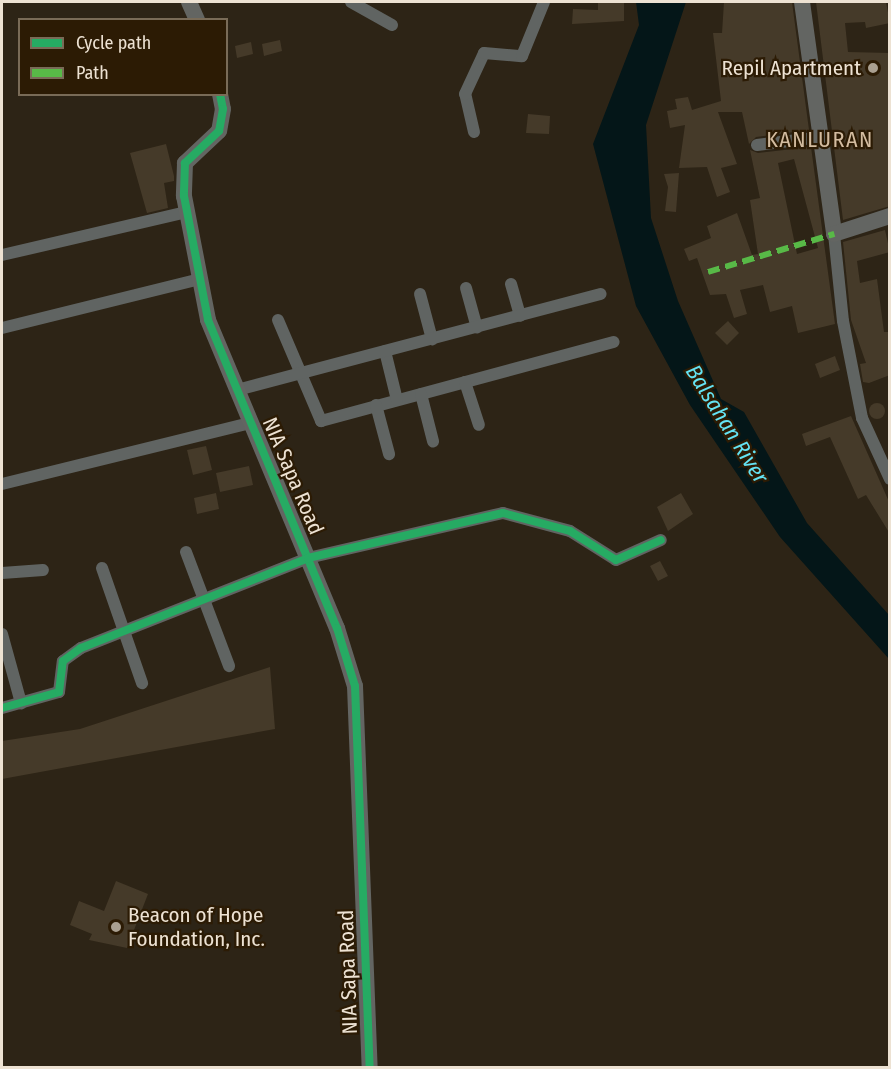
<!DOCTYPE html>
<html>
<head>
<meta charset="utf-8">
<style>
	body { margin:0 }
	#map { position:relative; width:891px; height:1069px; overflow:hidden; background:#2d2416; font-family:"Fira Sans Condensed",sans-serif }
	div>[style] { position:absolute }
	.water>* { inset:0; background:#041618 }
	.building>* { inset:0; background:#453a29 }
	.round { border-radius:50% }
	.street>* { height:12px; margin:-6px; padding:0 6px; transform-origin:6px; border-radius:6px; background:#606462 }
	.secondary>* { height:16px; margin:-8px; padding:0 8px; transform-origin:8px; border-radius:8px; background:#636562 }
	.quiet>* { height:6px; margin-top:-3px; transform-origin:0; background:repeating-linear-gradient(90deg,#58b947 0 12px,transparent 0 18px) }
	.cycleway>* { height:8px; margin:-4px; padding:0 4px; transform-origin:4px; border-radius:4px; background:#26ab63 }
	.dots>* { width:16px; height:16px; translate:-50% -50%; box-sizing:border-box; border:3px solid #2c1b04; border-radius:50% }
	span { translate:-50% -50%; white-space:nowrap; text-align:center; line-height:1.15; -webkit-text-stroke:4.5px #2c1b04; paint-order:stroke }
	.poi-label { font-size:21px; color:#ede2d3 }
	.right { translate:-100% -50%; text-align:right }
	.left { translate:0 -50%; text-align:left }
	.street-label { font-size:21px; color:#ede2d3 }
	.neighbourhood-label { font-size:22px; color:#d3bca0; letter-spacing:1.5px }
	.water-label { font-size:22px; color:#64e3f3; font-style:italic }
	.frame { position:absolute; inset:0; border:3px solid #ede2d3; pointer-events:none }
	.legend { position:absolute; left:18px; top:18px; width:210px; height:78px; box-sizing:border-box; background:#2c1b04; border:2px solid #796b57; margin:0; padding:8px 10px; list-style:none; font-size:18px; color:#ede2d3 }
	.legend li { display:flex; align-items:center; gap:12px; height:30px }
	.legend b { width:30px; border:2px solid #796b57 }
</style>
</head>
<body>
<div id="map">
	<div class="water">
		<div style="clip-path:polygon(636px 2px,686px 2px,646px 125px,651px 218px,678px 301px,721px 399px,744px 412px,807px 523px,889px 615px,889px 659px,780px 537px,690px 405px,636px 306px,593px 144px,639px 25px)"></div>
	</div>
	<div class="building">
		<div style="clip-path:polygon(598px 2px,624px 2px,624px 21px,572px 24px,573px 9px,598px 10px)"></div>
		<div style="clip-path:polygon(724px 2px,792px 2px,809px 130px,756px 137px,749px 144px,742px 112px,718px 112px,737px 164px,721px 168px,730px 192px,717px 197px,707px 167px,679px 168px,685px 125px,670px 128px,667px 111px,677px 109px,675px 99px,688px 97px,692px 110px,721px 101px,713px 33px,722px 33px)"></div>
		<div style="clip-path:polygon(816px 2px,886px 2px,890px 23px,866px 28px,865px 22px,845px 23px,848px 52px,890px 53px,890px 206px,843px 220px)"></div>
		<div style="clip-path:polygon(280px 40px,282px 51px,264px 56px,262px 44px)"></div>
		<div style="clip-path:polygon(251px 42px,253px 54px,237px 58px,235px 46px)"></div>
		<div style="clip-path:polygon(528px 114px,550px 116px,549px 134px,526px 133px)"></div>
		<div style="clip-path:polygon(166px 144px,174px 176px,174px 181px,164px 183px,168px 208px,147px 213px,130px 153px)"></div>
		<div style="clip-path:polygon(evenodd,811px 147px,835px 324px,798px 333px,792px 306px,770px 312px,763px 285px,740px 290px,747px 314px,734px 318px,726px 294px,710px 295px,697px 258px,689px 261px,684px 249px,711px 238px,707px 226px,737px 213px,752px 255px,758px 254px,750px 200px,760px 198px,750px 150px,758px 153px,811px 147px,794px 159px,818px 248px,797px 254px,778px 163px,794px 159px)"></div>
		<div style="clip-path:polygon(679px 173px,676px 212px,665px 211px,668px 187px,664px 174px)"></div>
		<div style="clip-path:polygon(885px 230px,890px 252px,857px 261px,860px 283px,877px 279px,884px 332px,889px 332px,890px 338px,890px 375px,869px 383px,863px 382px,860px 364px,866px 363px,851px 320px,843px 242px)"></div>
		<div style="clip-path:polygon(728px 321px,739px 333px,727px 345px,715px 333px)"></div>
		<div style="clip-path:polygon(835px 356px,840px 370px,820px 378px,815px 364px)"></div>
		<div class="round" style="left:869px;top:403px;width:16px;height:16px"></div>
		<div style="clip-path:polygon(851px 416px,890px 504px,890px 534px,866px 495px,858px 499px,830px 437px,806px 446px,802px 434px)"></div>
		<div style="clip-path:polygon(206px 446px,212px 470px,193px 475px,187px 450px)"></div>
		<div style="clip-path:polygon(249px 466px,253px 485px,220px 492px,216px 473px)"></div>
		<div style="clip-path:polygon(216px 493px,219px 509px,197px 514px,194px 498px)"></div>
		<div style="clip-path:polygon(681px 493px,693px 514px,668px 531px,657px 507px)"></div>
		<div style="clip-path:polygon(660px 561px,668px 576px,658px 581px,650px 566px)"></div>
		<div style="clip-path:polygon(270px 667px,275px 729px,2px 779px,2px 741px,80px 729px)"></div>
		<div style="clip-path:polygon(116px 881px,148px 894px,127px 948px,89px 940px,92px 934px,70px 925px,79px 901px,104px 911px)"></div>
	</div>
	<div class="street">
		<div style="left:351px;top:2px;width:47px;rotate:29.3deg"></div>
		<div style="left:474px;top:132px;width:39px;rotate:-103deg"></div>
		<div style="left:465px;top:94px;width:45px;rotate:-65.1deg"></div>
		<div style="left:484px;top:53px;width:38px;rotate:5deg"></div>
		<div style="left:522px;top:56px;width:58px;rotate:-67.8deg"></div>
		<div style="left:757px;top:145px;width:64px;rotate:-7.1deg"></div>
		<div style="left:834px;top:234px;width:87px;rotate:84.1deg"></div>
		<div style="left:843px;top:321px;width:99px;rotate:78.9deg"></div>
		<div style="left:862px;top:418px;width:67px;rotate:65.3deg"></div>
		<div style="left:2px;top:255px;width:190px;rotate:-13.1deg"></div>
		<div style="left:511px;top:284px;width:33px;rotate:74deg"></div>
		<div style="left:466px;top:288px;width:41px;rotate:74.6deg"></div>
		<div style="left:420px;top:294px;width:47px;rotate:75.1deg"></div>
		<div style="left:278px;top:320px;width:110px;rotate:66.9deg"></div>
		<div style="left:321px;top:421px;width:303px;rotate:-15.1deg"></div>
		<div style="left:2px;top:328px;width:204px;rotate:-13.9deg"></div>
		<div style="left:385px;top:351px;width:50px;rotate:76.2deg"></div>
		<div style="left:465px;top:382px;width:45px;rotate:72deg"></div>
		<div style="left:237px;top:390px;width:376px;rotate:-14.8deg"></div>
		<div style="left:421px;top:394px;width:49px;rotate:75.7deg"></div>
		<div style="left:376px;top:405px;width:51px;rotate:75.1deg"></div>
		<div style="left:2px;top:484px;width:256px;rotate:-13.8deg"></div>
		<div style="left:186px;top:552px;width:122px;rotate:69.3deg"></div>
		<div style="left:102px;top:568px;width:122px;rotate:70.8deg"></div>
		<div style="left:2px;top:573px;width:41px;rotate:-4.2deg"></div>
		<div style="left:2px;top:634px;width:72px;rotate:74.6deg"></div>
		<div style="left:2px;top:708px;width:59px;rotate:-15.7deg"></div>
		<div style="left:59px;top:692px;width:31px;rotate:-83deg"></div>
		<div style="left:63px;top:661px;width:22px;rotate:-36deg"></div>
		<div style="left:81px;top:648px;width:244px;rotate:-21.6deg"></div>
		<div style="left:308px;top:558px;width:200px;rotate:-13deg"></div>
		<div style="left:503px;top:513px;width:69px;rotate:15deg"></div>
		<div style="left:570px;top:531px;width:54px;rotate:32.2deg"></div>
		<div style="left:616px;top:560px;width:49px;rotate:-24deg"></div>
	</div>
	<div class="secondary">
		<div style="left:189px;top:2px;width:20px;rotate:66deg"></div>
		<div style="left:802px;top:2px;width:234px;rotate:82.1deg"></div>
		<div style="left:834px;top:234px;width:59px;rotate:-17.8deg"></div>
		<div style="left:220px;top:94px;width:15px;rotate:79deg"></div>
		<div style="left:223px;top:109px;width:22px;rotate:100deg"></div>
		<div style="left:219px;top:131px;width:47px;rotate:136.7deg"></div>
		<div style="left:185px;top:163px;width:33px;rotate:92deg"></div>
		<div style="left:184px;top:196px;width:126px;rotate:79deg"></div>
		<div style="left:208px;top:320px;width:334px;rotate:67.3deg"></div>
		<div style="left:337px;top:628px;width:61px;rotate:72.8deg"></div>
		<div style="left:355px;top:686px;width:382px;rotate:87.8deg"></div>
	</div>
	<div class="quiet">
		<div style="left:708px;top:272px;width:132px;rotate:-16.8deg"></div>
	</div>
	<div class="cycleway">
		<div style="left:220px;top:94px;width:15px;rotate:79deg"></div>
		<div style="left:223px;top:109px;width:22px;rotate:100deg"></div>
		<div style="left:219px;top:131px;width:47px;rotate:136.7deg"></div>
		<div style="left:185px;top:163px;width:33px;rotate:92deg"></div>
		<div style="left:184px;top:196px;width:126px;rotate:79deg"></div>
		<div style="left:208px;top:320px;width:334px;rotate:67.3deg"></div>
		<div style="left:337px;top:628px;width:61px;rotate:72.8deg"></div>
		<div style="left:355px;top:686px;width:382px;rotate:87.8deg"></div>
		<div style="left:2px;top:708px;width:59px;rotate:-15.7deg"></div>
		<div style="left:59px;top:692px;width:31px;rotate:-83deg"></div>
		<div style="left:63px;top:661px;width:22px;rotate:-36deg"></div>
		<div style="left:81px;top:648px;width:244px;rotate:-21.6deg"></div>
		<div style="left:308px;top:558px;width:200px;rotate:-13deg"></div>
		<div style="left:503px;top:513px;width:69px;rotate:15deg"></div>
		<div style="left:570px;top:531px;width:54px;rotate:32.2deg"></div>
		<div style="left:616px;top:560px;width:49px;rotate:-24deg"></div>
	</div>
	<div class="dots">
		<div style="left:873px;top:68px;background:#aaa091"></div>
		<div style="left:116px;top:927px;background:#aaa091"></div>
	</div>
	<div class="poi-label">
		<span class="right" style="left:861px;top:68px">Repil Apartment</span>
		<span class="left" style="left:128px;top:927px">Beacon of Hope<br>Foundation, Inc.</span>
	</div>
	<div class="street-label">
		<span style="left:293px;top:476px;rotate:67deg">NIA Sapa Road</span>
		<span style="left:348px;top:972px;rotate:-92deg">NIA Sapa Road</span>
	</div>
	<div class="neighbourhood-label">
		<span style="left:820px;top:140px">KANLURAN</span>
	</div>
	<div class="water-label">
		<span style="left:727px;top:424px;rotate:58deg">Balsahan River</span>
	</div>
	<div class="frame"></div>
	<ul class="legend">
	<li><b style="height:8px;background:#26ab63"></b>Cycle path</li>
	<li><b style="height:8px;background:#58b947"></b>Path</li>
	</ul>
</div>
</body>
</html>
